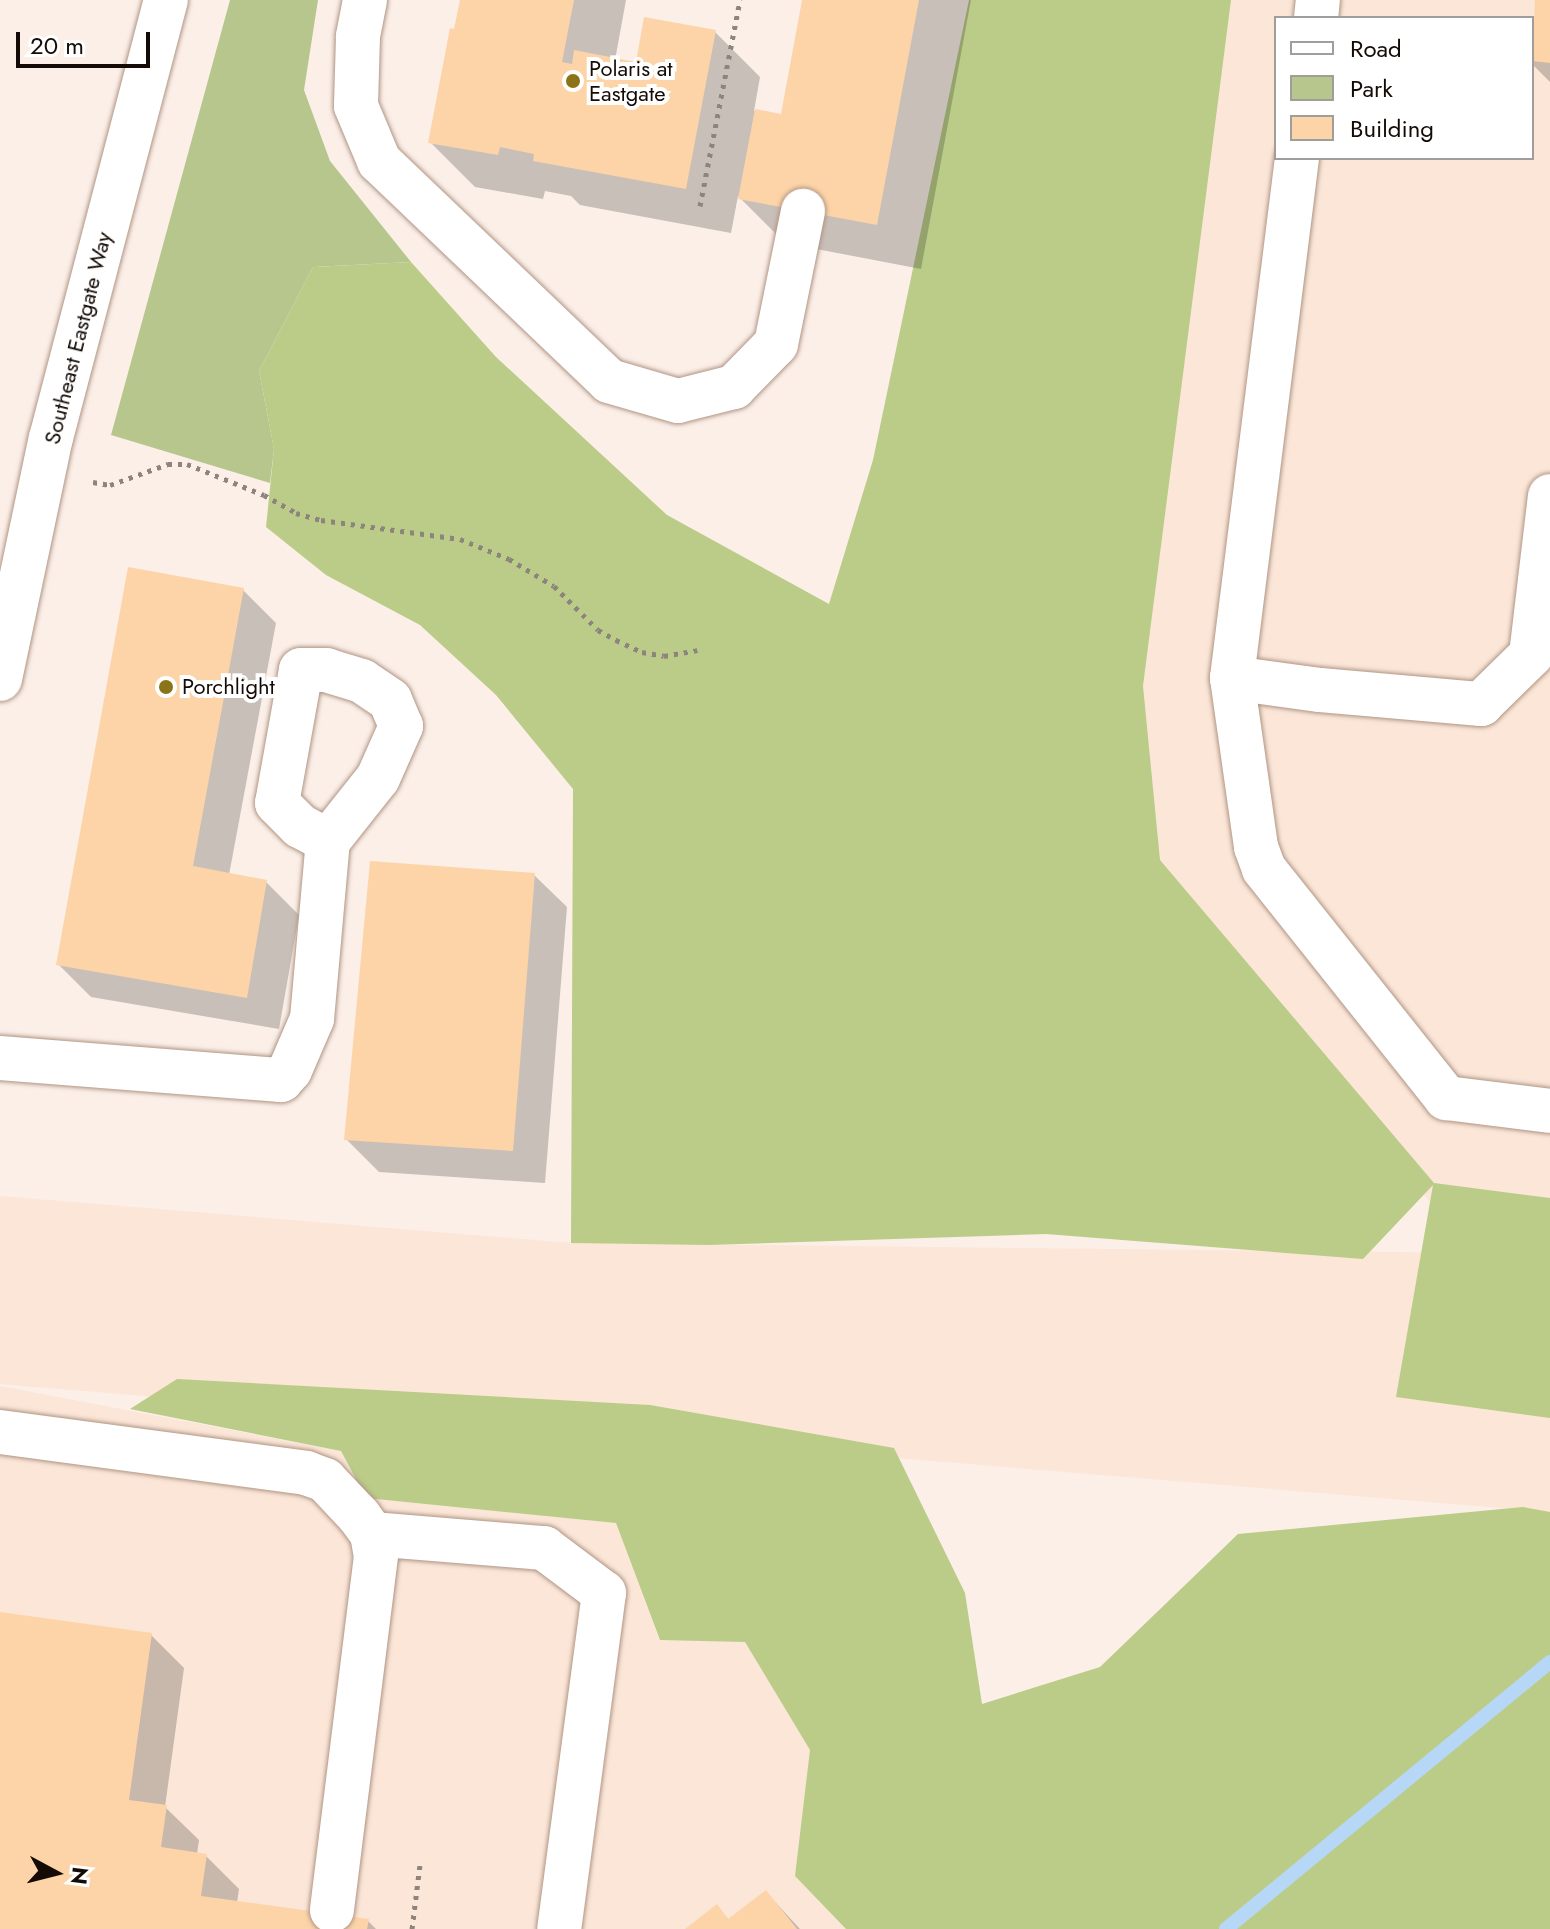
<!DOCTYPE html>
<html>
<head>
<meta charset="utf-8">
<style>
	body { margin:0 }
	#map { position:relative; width:1550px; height:1929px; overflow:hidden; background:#fbefe8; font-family:Jost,sans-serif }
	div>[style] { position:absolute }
	.built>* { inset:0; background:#fbe6d8 }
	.green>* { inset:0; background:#b7c68d }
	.forest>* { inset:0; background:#bacc88 }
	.shadow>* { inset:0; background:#0003 }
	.stream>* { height:14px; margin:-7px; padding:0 7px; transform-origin:7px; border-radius:7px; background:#b7d7f7 }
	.building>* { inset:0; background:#fdd4a8 }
	.path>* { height:5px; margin-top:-2.5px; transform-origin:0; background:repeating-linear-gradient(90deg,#8e847e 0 4px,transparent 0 10px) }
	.roads { filter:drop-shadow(0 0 2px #b09584) drop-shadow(0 0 2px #b09584) }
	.minor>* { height:44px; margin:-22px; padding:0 22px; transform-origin:22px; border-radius:22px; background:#fff }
	.major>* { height:44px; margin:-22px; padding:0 22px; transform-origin:22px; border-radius:22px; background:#fff }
	.dots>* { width:22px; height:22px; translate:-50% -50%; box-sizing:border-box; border:4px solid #fff; border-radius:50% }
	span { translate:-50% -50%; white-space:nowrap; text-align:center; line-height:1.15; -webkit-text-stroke:8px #fff; paint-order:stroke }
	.poi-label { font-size:22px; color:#140b06 }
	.left { translate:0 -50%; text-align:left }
	.street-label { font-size:22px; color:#140b06 }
	.legend { position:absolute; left:1274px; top:16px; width:260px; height:144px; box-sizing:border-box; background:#fff; border:2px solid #a19d9b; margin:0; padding:10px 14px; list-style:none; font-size:24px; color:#140b06 }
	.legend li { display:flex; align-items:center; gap:16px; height:40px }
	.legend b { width:40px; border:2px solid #a19d9b }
	.north { position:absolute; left:16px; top:1833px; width:80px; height:80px; -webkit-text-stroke:6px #fff; paint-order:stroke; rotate:97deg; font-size:22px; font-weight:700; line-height:32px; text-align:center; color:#140b06 }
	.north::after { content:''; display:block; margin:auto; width:28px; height:36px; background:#140b06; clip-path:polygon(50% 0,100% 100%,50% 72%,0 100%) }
	.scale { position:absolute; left:16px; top:32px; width:134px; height:36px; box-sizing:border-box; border:4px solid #140b06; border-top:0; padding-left:10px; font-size:24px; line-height:28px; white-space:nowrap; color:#140b06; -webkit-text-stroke:6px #fff; paint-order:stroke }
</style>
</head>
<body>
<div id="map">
	<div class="built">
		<div style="clip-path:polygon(evenodd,1213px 0,1550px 0,1550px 1512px,0 1384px,0 1196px,571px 1243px,1471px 1253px,1075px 761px,1213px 0,1276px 18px,1532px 18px,1532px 158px,1276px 158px,1276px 18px)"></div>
		<div style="clip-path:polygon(0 1386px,341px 1451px,366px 1498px,616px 1523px,659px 1639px,745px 1642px,811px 1750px,795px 1876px,846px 1929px,0 1929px)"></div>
	</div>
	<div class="green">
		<div style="clip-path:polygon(230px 0,318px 0,304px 90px,330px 161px,411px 262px,313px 267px,259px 371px,274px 449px,270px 483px,111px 435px)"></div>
	</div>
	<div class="forest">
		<div style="clip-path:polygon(969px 0,1231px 0,1143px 686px,1160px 860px,1434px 1183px,1550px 1198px,1550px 1418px,1396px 1397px,1433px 1185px,1363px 1259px,1046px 1234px,709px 1245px,571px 1243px,573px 789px,496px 695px,420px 625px,326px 575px,266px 527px,274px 449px,259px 371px,313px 267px,411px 262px,496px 357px,667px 515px,829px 604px,873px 460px)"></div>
		<div style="clip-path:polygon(177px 1379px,650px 1405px,894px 1448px,965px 1593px,982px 1704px,1100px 1667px,1238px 1534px,1523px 1507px,1550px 1512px,1550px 1929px,846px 1929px,795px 1876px,810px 1750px,745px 1642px,660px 1640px,616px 1523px,366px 1498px,341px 1451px,130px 1409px)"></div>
	</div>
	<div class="shadow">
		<div style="clip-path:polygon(462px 0,626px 0,615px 60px,638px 64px,715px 32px,760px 77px,754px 111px,783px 116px,804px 0,971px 0,921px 269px,785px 243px,738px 196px,731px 233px,580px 205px,571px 196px,545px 191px,543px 199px,475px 187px,430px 142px)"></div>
		<div style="clip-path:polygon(1537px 0,1550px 0,1550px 82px,1532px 64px)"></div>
		<div style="clip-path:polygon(243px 590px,276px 623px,229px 875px,266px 882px,299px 915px,279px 1029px,91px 997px,58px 964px)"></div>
		<div style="clip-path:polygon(534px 875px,567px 907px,545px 1183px,379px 1172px,346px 1139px)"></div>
		<div style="clip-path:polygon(0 1614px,151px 1635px,184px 1668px,165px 1807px,199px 1840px,197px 1854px,206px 1856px,239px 1889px,237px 1903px,368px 1921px,376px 1929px,0 1929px)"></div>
		<div style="clip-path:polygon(766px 1892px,800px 1929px,688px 1929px,717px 1907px,730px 1921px)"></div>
	</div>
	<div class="stream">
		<div style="left:1226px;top:1929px;width:420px;rotate:-39.5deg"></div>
	</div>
	<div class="building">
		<div style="clip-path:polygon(460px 0,574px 0,562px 62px,572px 64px,574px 50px,636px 62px,644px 17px,716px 30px,686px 189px,533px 161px,534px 154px,500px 147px,498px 155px,428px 143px,450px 28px,454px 29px)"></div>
		<div style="clip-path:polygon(802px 0,919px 0,877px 225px,738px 199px,755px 109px,781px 114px)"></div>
		<div style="clip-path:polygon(1535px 0,1550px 0,1550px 63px,1532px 61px)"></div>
		<div style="clip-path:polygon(128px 567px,244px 588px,193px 866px,267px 880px,247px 998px,56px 965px)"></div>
		<div style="clip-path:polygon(370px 861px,535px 873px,513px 1151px,344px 1140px)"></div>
		<div style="clip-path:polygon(0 1612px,152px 1633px,129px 1800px,167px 1805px,161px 1847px,207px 1854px,201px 1896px,369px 1919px,367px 1929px,0 1929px)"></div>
		<div style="clip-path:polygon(766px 1890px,797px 1929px,685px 1929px,717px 1904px,728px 1919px)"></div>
	</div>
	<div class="path">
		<div style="left:700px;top:206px;width:210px;rotate:-79deg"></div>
		<div style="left:93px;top:482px;width:17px;rotate:10deg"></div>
		<div style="left:110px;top:485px;width:62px;rotate:-19.9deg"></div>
		<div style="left:168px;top:464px;width:19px"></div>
		<div style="left:187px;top:464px;width:83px;rotate:21.9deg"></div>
		<div style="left:264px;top:495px;width:37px;rotate:29deg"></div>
		<div style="left:296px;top:513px;width:26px;rotate:16deg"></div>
		<div style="left:321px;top:520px;width:140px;rotate:7.8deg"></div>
		<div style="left:460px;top:539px;width:53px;rotate:22.2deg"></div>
		<div style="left:509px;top:559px;width:52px;rotate:31deg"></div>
		<div style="left:554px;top:586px;width:62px;rotate:45deg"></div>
		<div style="left:598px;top:630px;width:21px;rotate:29deg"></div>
		<div style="left:616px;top:640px;width:29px;rotate:25deg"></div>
		<div style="left:642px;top:652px;width:22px;rotate:10deg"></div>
		<div style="left:664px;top:656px;width:34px;rotate:-10deg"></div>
		<div style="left:412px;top:1929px;width:64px;rotate:-82.9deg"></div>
	</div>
	<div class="roads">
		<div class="minor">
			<div style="left:365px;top:0;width:38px;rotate:101deg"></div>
			<div style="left:358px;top:37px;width:69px;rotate:91.7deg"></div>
			<div style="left:356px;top:106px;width:60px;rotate:67.3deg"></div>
			<div style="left:379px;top:161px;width:318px;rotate:43.7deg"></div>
			<div style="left:609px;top:381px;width:72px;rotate:16.2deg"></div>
			<div style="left:678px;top:401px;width:58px;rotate:-14deg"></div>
			<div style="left:734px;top:387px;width:60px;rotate:-45.7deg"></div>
			<div style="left:776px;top:344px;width:136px;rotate:-78.5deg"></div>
			<div style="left:1316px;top:18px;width:18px;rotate:-84deg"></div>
			<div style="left:1297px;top:158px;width:524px;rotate:97.13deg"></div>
			<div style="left:1232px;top:678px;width:171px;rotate:81.9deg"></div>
			<div style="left:1256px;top:847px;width:23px;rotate:70deg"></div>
			<div style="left:1264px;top:869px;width:293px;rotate:51.5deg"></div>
			<div style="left:1446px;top:1098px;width:105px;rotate:7.1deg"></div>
			<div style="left:1232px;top:678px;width:89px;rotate:7.8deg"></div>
			<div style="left:1320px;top:690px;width:162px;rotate:5deg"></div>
			<div style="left:1481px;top:704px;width:70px;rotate:-44.4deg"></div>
			<div style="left:1531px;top:655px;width:160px;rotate:-83.2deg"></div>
			<div style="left:0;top:1058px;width:282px;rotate:4.5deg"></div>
			<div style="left:281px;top:1080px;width:13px;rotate:-48deg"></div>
			<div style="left:290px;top:1070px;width:56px;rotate:-66.7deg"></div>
			<div style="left:312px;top:1019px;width:179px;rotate:-84.9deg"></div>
			<div style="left:328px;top:841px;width:80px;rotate:-51.6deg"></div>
			<div style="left:378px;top:778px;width:57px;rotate:-66.1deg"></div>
			<div style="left:401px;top:726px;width:28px;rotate:-113deg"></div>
			<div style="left:390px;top:700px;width:34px;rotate:-146deg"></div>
			<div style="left:362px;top:681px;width:37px;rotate:-163deg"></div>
			<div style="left:327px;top:670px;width:26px;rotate:180deg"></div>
			<div style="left:301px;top:670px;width:135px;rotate:100.2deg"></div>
			<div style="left:277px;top:803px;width:33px;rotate:45deg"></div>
			<div style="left:300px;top:826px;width:32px;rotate:28deg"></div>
			<div style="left:0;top:1432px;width:309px;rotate:7.6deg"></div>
			<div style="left:306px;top:1473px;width:20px;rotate:20deg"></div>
			<div style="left:325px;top:1480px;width:50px;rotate:46.6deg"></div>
			<div style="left:359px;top:1516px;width:22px;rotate:54deg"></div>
			<div style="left:372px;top:1534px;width:22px;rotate:80deg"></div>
			<div style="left:376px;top:1556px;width:357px;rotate:97.1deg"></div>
			<div style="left:372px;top:1534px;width:173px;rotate:4.7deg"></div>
			<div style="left:544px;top:1548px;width:75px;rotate:36.9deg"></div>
			<div style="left:604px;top:1593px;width:339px;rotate:97.6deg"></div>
		</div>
		<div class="major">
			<div style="left:0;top:679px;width:246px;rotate:-78.1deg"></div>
			<div style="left:51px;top:438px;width:453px;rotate:-75.3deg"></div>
		</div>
	</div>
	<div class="dots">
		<div style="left:573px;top:81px;background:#8a7417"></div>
		<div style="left:166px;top:687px;background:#8a7417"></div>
	</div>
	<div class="poi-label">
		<span class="left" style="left:589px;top:81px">Polaris at<br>Eastgate</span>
		<span class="left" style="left:182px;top:687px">Porchlight</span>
	</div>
	<div class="street-label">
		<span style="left:78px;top:338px;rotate:-76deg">Southeast Eastgate Way</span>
	</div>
	<ul class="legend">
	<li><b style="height:10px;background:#fff"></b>Road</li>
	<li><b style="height:22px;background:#b7c68d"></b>Park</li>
	<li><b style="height:22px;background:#fdd4a8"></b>Building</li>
	</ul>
	<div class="north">N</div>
	<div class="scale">20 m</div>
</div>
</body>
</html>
